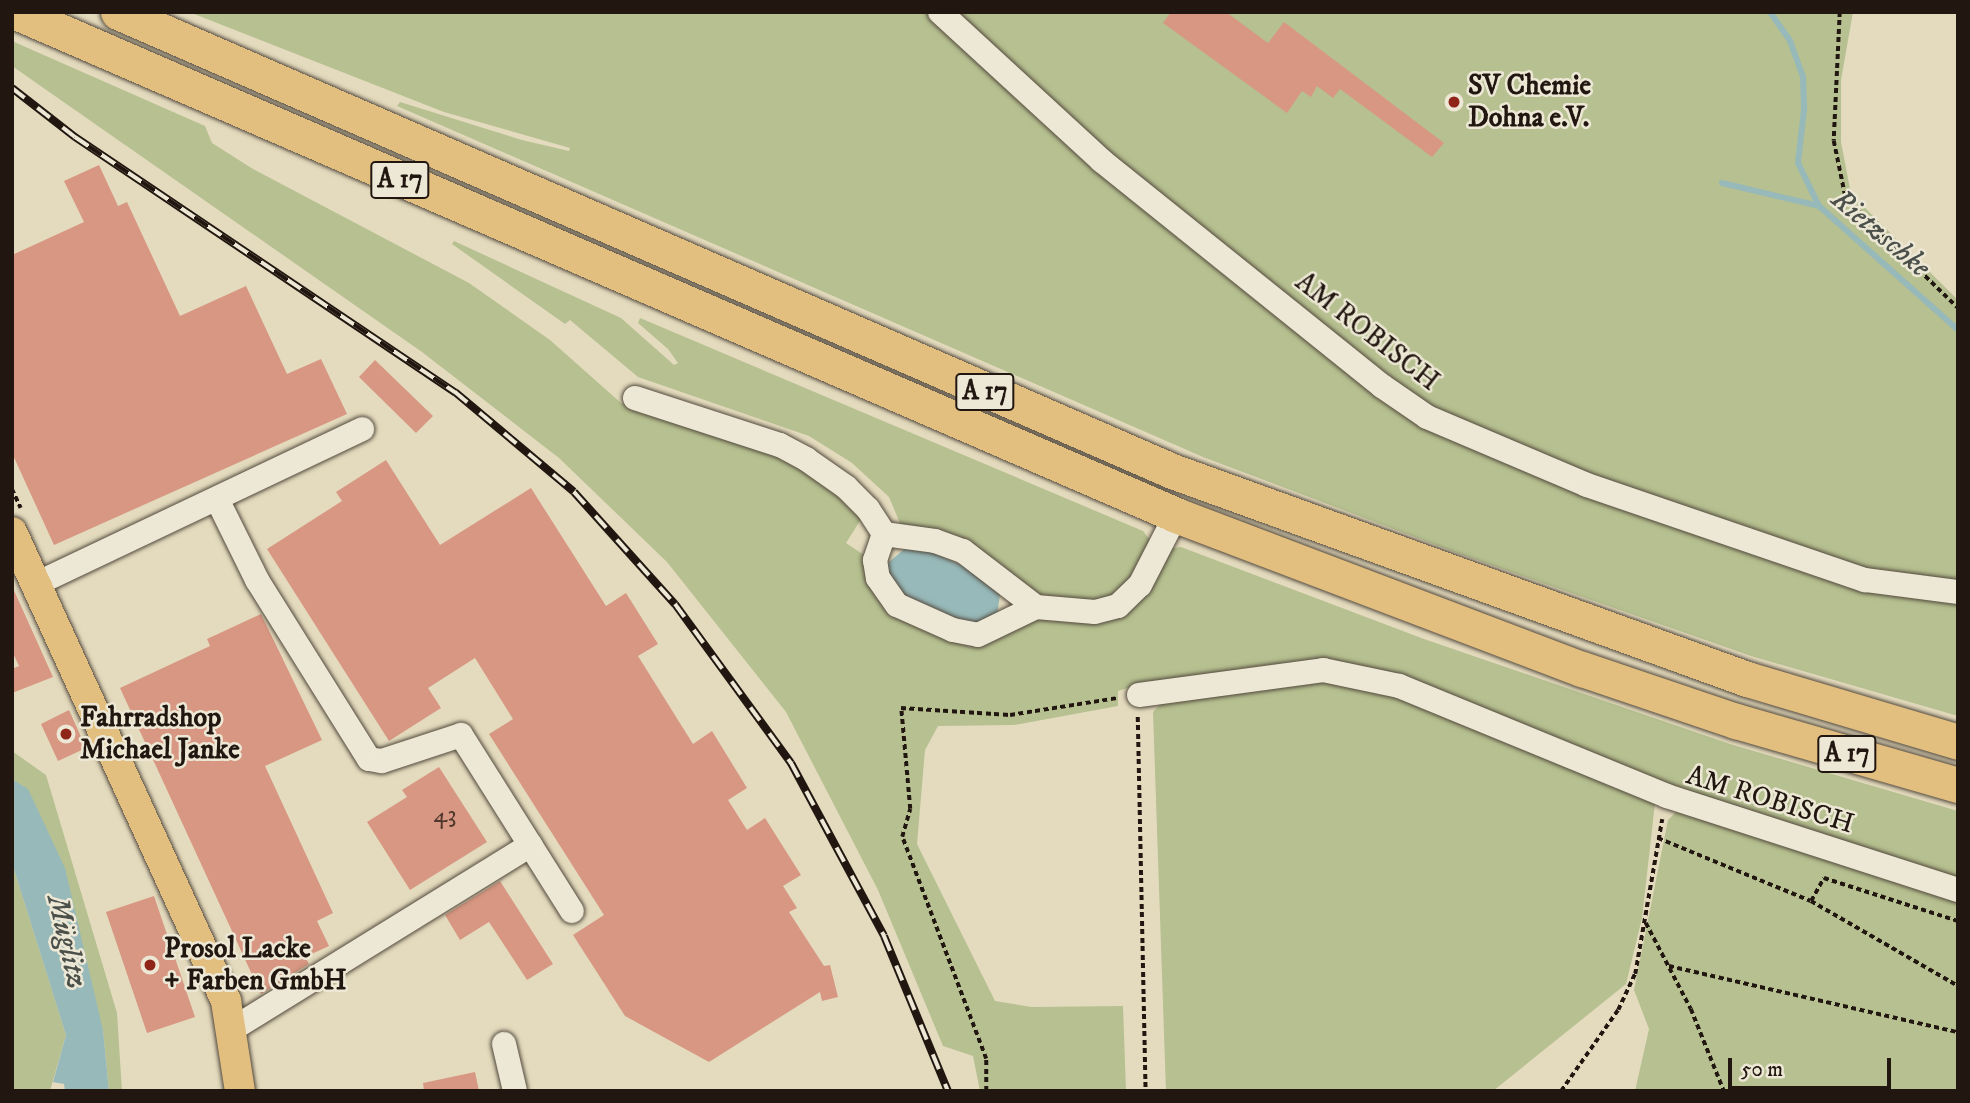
<!DOCTYPE html>
<html>
<head>
<meta charset="utf-8">
<style>
	body { margin:0 }
	#map { position:relative; width:1970px; height:1103px; overflow:hidden; background:#e4dbbe; font-family:"IM FELL DW Pica",serif }
	div>[style] { position:absolute }
	.green>* { inset:0; background:#b6c090 }
	.water>* { inset:0; background:#97b9b9 }
	.stream>* { height:6px; margin:-3px; padding:0 3px; transform-origin:3px; border-radius:3px; background:#97b9b9 }
	.building>* { inset:0; background:#d79782 }
	.path>* { height:3.5px; margin-top:-1.75px; transform-origin:0; background:repeating-linear-gradient(90deg,#221710 0 5px,transparent 0 8.5px) }
	.roads { filter:drop-shadow(0 0 2px #52483c) drop-shadow(0 0 2px #52483c) }
	.minor>* { height:24px; margin:-12px; padding:0 12px; transform-origin:12px; border-radius:12px; background:#ede8d5 }
	.major>* { height:30px; margin:-15px; padding:0 15px; transform-origin:15px; border-radius:15px; background:#e2be7f }
	.highway>* { height:35px; margin:-17.5px; padding:0 17.5px; transform-origin:17.5px; border-radius:17.5px; background:#e2be7f }
	.rail>* { height:8px; margin-top:-4px; transform-origin:0; background:repeating-linear-gradient(90deg,#ede8d5 0 16px,#221710 0 32px); box-sizing:border-box; border-block:2px solid #221710 }
	.dots>* { width:19px; height:19px; translate:-50% -50%; box-sizing:border-box; border:4px solid #ede8d5; border-radius:50% }
	span { translate:-50% -50%; white-space:nowrap; text-align:center; line-height:1.15; -webkit-text-stroke:5px #ede8d5; paint-order:stroke }
	.number-label { font-size:24px; color:#4f372c }
	.number-label span { -webkit-text-stroke-width:0 }
	.shield-label span { padding:2px 5px; background:#ede8d5; border:2px solid; border-radius:5px; -webkit-text-stroke-width:0 }
	.shield-label { font-size:26px; color:#221710; font-weight:700 }
	.poi-label { font-size:28px; color:#221710; font-weight:700 }
	.left { translate:0 -50%; text-align:left }
	.street-label { font-size:28px; color:#221710 }
	.water-label { font-size:30px; color:#4b504b; font-style:italic }
	.frame { position:absolute; inset:0; border:14px solid #221710; pointer-events:none }
	.scale { position:absolute; left:1728px; top:1058px; width:163px; height:32px; box-sizing:border-box; border:4px solid #221710; border-top:0; padding-left:9px; font-size:21px; line-height:24px; white-space:nowrap; color:#221710; -webkit-text-stroke:5px #ede8d5; paint-order:stroke }
</style>
</head>
<body>
<div id="map">
	<div class="green">
		<div style="clip-path:polygon(189px 12px,927px 12px,1042px 123px,1426px 425px,1958px 598px,1958px 716px,1751px 656px,1457px 553px,1203px 457px,397px 106px,400px 102px,522px 140px,569px 151px,570px 148px,444px 112px)"></div>
		<div style="clip-path:polygon(955px 12px,1853px 12px,1841px 80px,1841px 142px,1851px 194px,1958px 300px,1958px 586px,1864px 573px,1594px 479px,1431px 410px,1105px 156px)"></div>
		<div style="clip-path:polygon(12px 41px,205px 126px,212px 143px,253px 169px,469px 283px,550px 340px,621px 403px,729px 434px,820px 476px,863px 516px,846px 543px,864px 555px,877px 593px,1030px 616px,1096px 618px,1168px 549px,1181px 547px,1424px 639px,1730px 744px,1958px 811px,1958px 881px,1654px 785px,1361px 671px,1131px 687px,1118px 691px,1118px 706px,1014px 725px,938px 726px,925px 750px,917px 844px,995px 1001px,1032px 1007px,1123px 1006px,1126px 1091px,980px 1091px,973px 1056px,943px 1046px,878px 890px,786px 712px,667px 562px,559px 458px,422px 352px,12px 66px)"></div>
		<div style="clip-path:polygon(454px 241px,621px 318px,674px 365px,678px 363px,668px 349px,638px 323px,640px 318px,1143px 531px,1150px 540px,1148px 557px,1115px 600px,1048px 599px,902px 528px,889px 497px,852px 463px,809px 436px,638px 377px,570px 320px,565px 324px,452px 244px)"></div>
		<div style="clip-path:polygon(1356px 681px,1655px 803px,1642px 918px,1626px 984px,1493px 1091px,1166px 1091px,1153px 712px,1164px 700px,1250px 683px)"></div>
		<div style="clip-path:polygon(12px 751px,46px 775px,117px 1013px,122px 1091px,109px 1091px,103px 1030px,28px 790px,12px 779px)"></div>
		<div style="clip-path:polygon(1676px 812px,1958px 893px,1958px 1091px,1635px 1091px,1649px 1029px,1634px 990px,1668px 820px)"></div>
		<div style="clip-path:polygon(12px 863px,66px 1035px,50px 1091px,12px 1091px)"></div>
	</div>
	<div class="water">
		<div style="clip-path:polygon(908px 546px,923px 548px,979px 573px,1000px 594px,997px 616px,977px 626px,896px 595px,887px 570px,889px 562px)"></div>
		<div style="clip-path:polygon(12px 779px,28px 789px,65px 868px,103px 1030px,109px 1091px,65px 1091px,64px 1084px,53px 1082px,66px 1035px,12px 863px)"></div>
	</div>
	<div class="stream">
		<div style="left:1770px;top:12px;width:35px;rotate:55deg"></div>
		<div style="left:1790px;top:41px;width:38px;rotate:70deg"></div>
		<div style="left:1803px;top:77px;width:33px;rotate:88deg"></div>
		<div style="left:1804px;top:110px;width:53px;rotate:96.5deg"></div>
		<div style="left:1798px;top:163px;width:48px;rotate:64deg"></div>
		<div style="left:1722px;top:183px;width:100px;rotate:13.3deg"></div>
		<div style="left:1819px;top:206px;width:186px;rotate:41.7deg"></div>
	</div>
	<div class="building">
		<div style="clip-path:polygon(1171px 12px,1226px 12px,1268px 43px,1284px 22px,1444px 143px,1432px 157px,1340px 89px,1333px 98px,1317px 86px,1311px 97px,1302px 91px,1287px 113px,1163px 23px)"></div>
		<div style="clip-path:polygon(99px 165px,118px 206px,127px 202px,180px 316px,246px 286px,287px 374px,321px 359px,347px 414px,54px 545px,12px 453px,12px 255px,84px 222px,64px 181px)"></div>
		<div style="clip-path:polygon(375px 360px,433px 416px,416px 433px,359px 377px)"></div>
		<div style="clip-path:polygon(386px 460px,440px 545px,531px 488px,606px 606px,626px 593px,658px 644px,638px 656px,693px 744px,712px 731px,747px 788px,728px 800px,747px 830px,765px 818px,801px 875px,783px 886px,797px 908px,789px 912px,824px 966px,830px 965px,838px 997px,822px 1001px,820px 992px,709px 1062px,625px 1016px,573px 935px,604px 915px,489px 734px,513px 719px,475px 658px,428px 688px,441px 708px,389px 741px,267px 549px,342px 501px,336px 492px)"></div>
		<div style="clip-path:polygon(12px 586px,53px 677px,12px 693px,12px 669px,19px 666px,12px 651px)"></div>
		<div style="clip-path:polygon(261px 614px,322px 740px,265px 766px,333px 913px,317px 921px,329px 946px,305px 957px,309px 964px,261px 994px,120px 688px,210px 646px,207px 639px)"></div>
		<div style="clip-path:polygon(69px 710px,86px 748px,58px 761px,41px 724px)"></div>
		<div style="clip-path:polygon(439px 767px,487px 842px,410px 890px,367px 822px,407px 797px,402px 790px)"></div>
		<div style="clip-path:polygon(500px 881px,553px 964px,527px 980px,489px 922px,460px 940px,445px 915px)"></div>
		<div style="clip-path:polygon(154px 896px,195px 1017px,147px 1033px,106px 912px)"></div>
		<div style="clip-path:polygon(475px 1072px,479px 1091px,424px 1091px,423px 1083px)"></div>
	</div>
	<div class="path">
		<div style="left:1840px;top:12px;width:129px;rotate:92.7deg"></div>
		<div style="left:1834px;top:141px;width:59px;rotate:78.3deg"></div>
		<div style="left:1846px;top:199px;width:156px;rotate:44.2deg"></div>
		<div style="left:12px;top:489px;width:21px;rotate:65deg"></div>
		<div style="left:1138px;top:717px;width:374px;rotate:88.8deg"></div>
		<div style="left:1658px;top:838px;width:165px;rotate:22.4deg"></div>
		<div style="left:1811px;top:901px;width:170px;rotate:30deg"></div>
		<div style="left:1811px;top:901px;width:26px;rotate:-61deg"></div>
		<div style="left:1824px;top:878px;width:141px;rotate:17.8deg"></div>
		<div style="left:1646px;top:923px;width:97px;rotate:62.4deg"></div>
		<div style="left:1691px;top:1009px;width:88px;rotate:68.1deg"></div>
		<div style="left:1669px;top:966px;width:296px;rotate:12.9deg"></div>
		<div style="left:986px;top:1091px;width:32px;rotate:-90deg"></div>
		<div style="left:986px;top:1059px;width:237px;rotate:-110.7deg"></div>
		<div style="left:902px;top:837px;width:29px;rotate:-74deg"></div>
		<div style="left:910px;top:809px;width:101px;rotate:-95.1deg"></div>
		<div style="left:901px;top:708px;width:109px;rotate:3.7deg"></div>
		<div style="left:1010px;top:715px;width:108px;rotate:-9deg"></div>
		<div style="left:1561px;top:1091px;width:99px;rotate:-54.9deg"></div>
		<div style="left:1618px;top:1010px;width:40px;rotate:-65deg"></div>
		<div style="left:1635px;top:974px;width:157px;rotate:-80.1deg"></div>
	</div>
	<div class="roads">
		<div class="minor">
			<div style="left:940px;top:12px;width:220px;rotate:42.6deg"></div>
			<div style="left:1102px;top:161px;width:359px;rotate:38.8deg"></div>
			<div style="left:1382px;top:386px;width:55px;rotate:34.6deg"></div>
			<div style="left:1427px;top:417px;width:174px;rotate:23deg"></div>
			<div style="left:1587px;top:485px;width:294px;rotate:18.9deg"></div>
			<div style="left:1865px;top:580px;width:94px;rotate:7.4deg"></div>
			<div style="left:635px;top:398px;width:152px;rotate:18deg"></div>
			<div style="left:780px;top:445px;width:30px;rotate:28deg"></div>
			<div style="left:806px;top:459px;width:49px;rotate:35deg"></div>
			<div style="left:846px;top:487px;width:31px;rotate:45deg"></div>
			<div style="left:868px;top:509px;width:30px;rotate:57deg"></div>
			<div style="left:884px;top:534px;width:51px;rotate:7.8deg"></div>
			<div style="left:935px;top:541px;width:30px;rotate:20deg"></div>
			<div style="left:963px;top:551px;width:92px;rotate:37.5deg"></div>
			<div style="left:1036px;top:607px;width:59px;rotate:4.8deg"></div>
			<div style="left:1095px;top:612px;width:24px;rotate:-15deg"></div>
			<div style="left:1118px;top:606px;width:30px;rotate:-44deg"></div>
			<div style="left:1140px;top:585px;width:79px;rotate:-62.8deg"></div>
			<div style="left:218px;top:501px;width:88px;rotate:63.7deg"></div>
			<div style="left:257px;top:580px;width:211px;rotate:58deg"></div>
			<div style="left:369px;top:759px;width:13px;rotate:9deg"></div>
			<div style="left:382px;top:761px;width:83px;rotate:-18.2deg"></div>
			<div style="left:461px;top:735px;width:208px;rotate:57.8deg"></div>
			<div style="left:884px;top:534px;width:28px;rotate:109deg"></div>
			<div style="left:875px;top:560px;width:18px;rotate:81deg"></div>
			<div style="left:878px;top:578px;width:33px;rotate:55deg"></div>
			<div style="left:897px;top:605px;width:61px;rotate:24.1deg"></div>
			<div style="left:953px;top:630px;width:25px;rotate:11deg"></div>
			<div style="left:978px;top:635px;width:64px;rotate:-25.8deg"></div>
			<div style="left:36px;top:584px;width:361px;rotate:-25.4deg"></div>
			<div style="left:1139px;top:695px;width:186px;rotate:-7.7deg"></div>
			<div style="left:1323px;top:670px;width:78px;rotate:11.9deg"></div>
			<div style="left:1399px;top:686px;width:290px;rotate:22.3deg"></div>
			<div style="left:1667px;top:796px;width:306px;rotate:17.9deg"></div>
			<div style="left:231px;top:1030px;width:352px;rotate:-31.7deg"></div>
			<div style="left:504px;top:1044px;width:48px;rotate:76.8deg"></div>
		</div>
		<div class="major">
			<div style="left:12px;top:532px;width:516px;rotate:65.47deg"></div>
			<div style="left:226px;top:1001px;width:91px;rotate:81.2deg"></div>
		</div>
		<div class="highway">
			<div style="left:16px;top:12px;width:1264px;rotate:23.44deg"></div>
			<div style="left:1176px;top:515px;width:434px;rotate:20.8deg"></div>
			<div style="left:1582px;top:669px;width:163px;rotate:18.7deg"></div>
			<div style="left:1736px;top:721px;width:231px;rotate:16.1deg"></div>
			<div style="left:118px;top:12px;width:1150px;rotate:23.53deg"></div>
			<div style="left:1172px;top:471px;width:611px;rotate:19.89deg"></div>
			<div style="left:1747px;top:679px;width:220px;rotate:16.6deg"></div>
		</div>
	</div>
	<div class="rail">
		<div style="left:12px;top:88px;width:80px;rotate:37.9deg"></div>
		<div style="left:75px;top:137px;width:458px;rotate:33.9deg"></div>
		<div style="left:455px;top:392px;width:155px;rotate:40deg"></div>
		<div style="left:574px;top:492px;width:151px;rotate:48deg"></div>
		<div style="left:675px;top:604px;width:197px;rotate:53.9deg"></div>
		<div style="left:791px;top:763px;width:196px;rotate:61.7deg"></div>
		<div style="left:884px;top:936px;width:168px;rotate:67.6deg"></div>
	</div>
	<div class="dots">
		<div style="left:1454px;top:102px;background:#8f2418"></div>
		<div style="left:66px;top:734px;background:#8f2418"></div>
		<div style="left:150px;top:965px;background:#8f2418"></div>
	</div>
	<div class="number-label">
		<span style="left:445px;top:816px">43</span>
	</div>
	<div class="shield-label">
		<span style="left:400px;top:180px">A 17</span>
		<span style="left:985px;top:392px">A 17</span>
		<span style="left:1847px;top:754px">A 17</span>
	</div>
	<div class="poi-label">
		<span class="left" style="left:1468px;top:102px">SV Chemie<br>Dohna e.V.</span>
		<span class="left" style="left:80px;top:734px">Fahrradshop<br>Michael Janke</span>
		<span class="left" style="left:164px;top:965px">Prosol Lacke<br>+ Farben GmbH</span>
	</div>
	<div class="street-label">
		<span style="left:1367px;top:332px;rotate:38deg">AM ROBISCH</span>
		<span style="left:1770px;top:800px;rotate:17deg">AM ROBISCH</span>
	</div>
	<div class="water-label">
		<span style="left:1880px;top:234px;rotate:40deg">Rietzschke</span>
		<span style="left:66px;top:942px;rotate:77deg">Müglitz</span>
	</div>
	<div class="frame"></div>
	<div class="scale">50 m</div>
</div>
</body>
</html>
